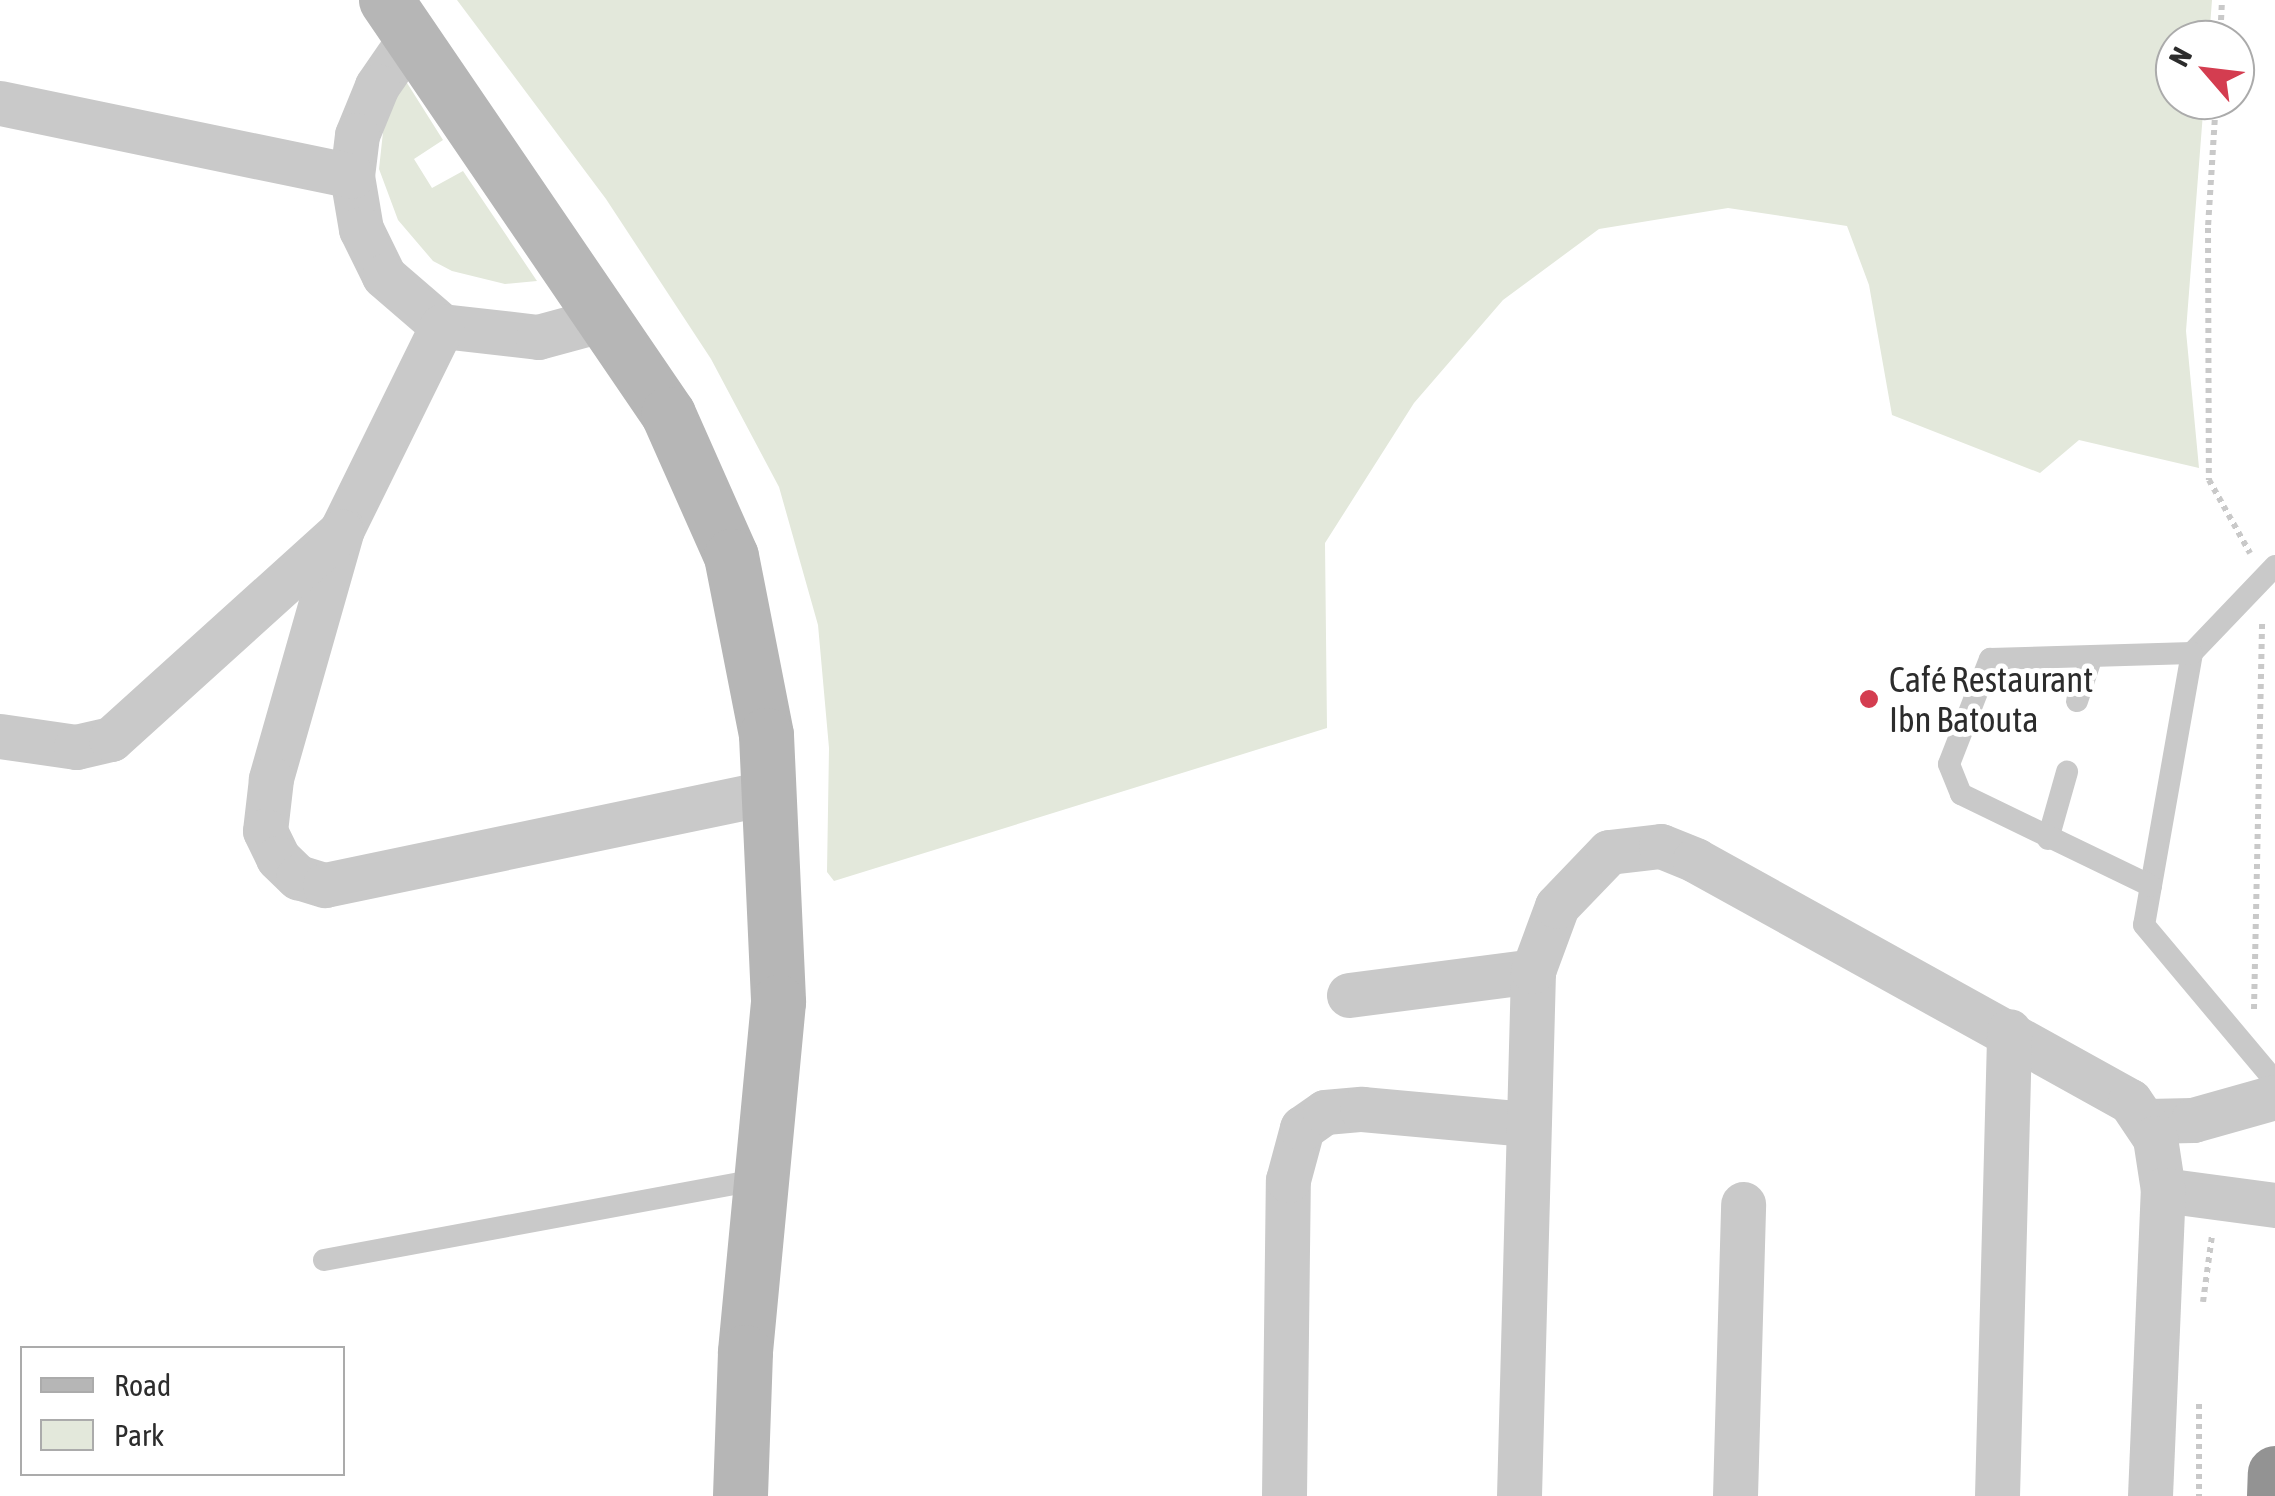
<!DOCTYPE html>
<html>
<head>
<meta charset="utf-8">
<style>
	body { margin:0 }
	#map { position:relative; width:2275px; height:1496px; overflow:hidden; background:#fff; font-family:"Asap Condensed",sans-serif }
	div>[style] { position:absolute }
	.green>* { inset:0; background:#e3e8db }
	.path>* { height:6px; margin-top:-3px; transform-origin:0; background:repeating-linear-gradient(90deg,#c9c9c9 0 5px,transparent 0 10px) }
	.lane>* { height:22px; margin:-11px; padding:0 11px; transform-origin:11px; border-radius:11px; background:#c9c9c9 }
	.street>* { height:45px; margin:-22.5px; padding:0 22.5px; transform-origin:22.5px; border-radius:22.5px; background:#c9c9c9 }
	.secondary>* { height:55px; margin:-27.5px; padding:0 27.5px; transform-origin:27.5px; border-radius:27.5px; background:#b6b6b6 }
	.highway>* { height:55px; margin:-27.5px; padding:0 27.5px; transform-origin:27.5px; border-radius:27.5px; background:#939393 }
	.dots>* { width:28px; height:28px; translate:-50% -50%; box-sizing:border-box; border:5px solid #fff; border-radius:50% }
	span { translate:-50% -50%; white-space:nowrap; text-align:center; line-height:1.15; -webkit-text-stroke:10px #fff; paint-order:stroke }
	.poi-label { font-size:35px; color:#2c2c2c }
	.left { translate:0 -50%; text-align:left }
	.legend { position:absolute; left:20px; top:1346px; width:325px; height:130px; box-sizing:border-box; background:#fff; border:2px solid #ababab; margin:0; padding:12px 18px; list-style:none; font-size:30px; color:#2c2c2c }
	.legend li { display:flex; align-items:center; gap:20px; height:50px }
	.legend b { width:50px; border:2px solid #ababab }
	.north { position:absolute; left:2155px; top:20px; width:100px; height:100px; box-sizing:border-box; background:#fff; border:2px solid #ababab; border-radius:50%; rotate:298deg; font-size:28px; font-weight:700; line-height:40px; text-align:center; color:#2c2c2c }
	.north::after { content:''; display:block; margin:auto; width:35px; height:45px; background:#d43d50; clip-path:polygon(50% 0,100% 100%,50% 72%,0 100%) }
</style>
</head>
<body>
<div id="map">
	<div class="green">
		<div style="clip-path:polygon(457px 0,2212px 0,2209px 40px,2175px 40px,2175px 100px,2204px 100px,2186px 331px,2199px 468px,2079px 440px,2040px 473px,1892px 415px,1869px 285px,1847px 226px,1728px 208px,1599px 229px,1503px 300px,1414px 403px,1325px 543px,1327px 728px,834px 881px,827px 872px,829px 748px,818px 625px,779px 487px,711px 359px,606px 199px)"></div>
		<div style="clip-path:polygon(402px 75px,443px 140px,414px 159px,432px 188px,463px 171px,537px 281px,505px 284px,452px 271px,433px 261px,398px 220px,379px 169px,384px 123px)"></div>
	</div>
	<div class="path">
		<div style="left:2220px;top:40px;width:40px;rotate:-87.1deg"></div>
		<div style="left:2216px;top:100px;width:128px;rotate:93.6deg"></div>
		<div style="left:2208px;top:228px;width:252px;rotate:89.8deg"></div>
		<div style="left:2209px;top:480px;width:84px;rotate:60.7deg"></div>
		<div style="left:2254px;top:1009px;width:387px;rotate:-88.8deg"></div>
		<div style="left:2203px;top:1302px;width:68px;rotate:-82.3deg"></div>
		<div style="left:2199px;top:1404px;width:92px;rotate:90deg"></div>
	</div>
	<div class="lane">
		<div style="left:2275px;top:566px;width:120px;rotate:133.7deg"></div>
		<div style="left:2192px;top:653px;width:276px;rotate:100deg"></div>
		<div style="left:2144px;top:925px;width:204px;rotate:50deg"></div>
		<div style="left:2077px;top:701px;width:44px;rotate:-71.6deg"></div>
		<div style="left:2048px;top:839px;width:70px;rotate:-74.2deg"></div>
		<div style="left:2151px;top:886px;width:211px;rotate:-154.2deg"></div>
		<div style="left:1961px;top:794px;width:32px;rotate:-112deg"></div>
		<div style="left:1949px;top:764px;width:113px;rotate:-68.7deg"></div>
		<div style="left:1990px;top:659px;width:202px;rotate:-1.7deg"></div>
		<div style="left:324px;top:1260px;width:442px;rotate:-10.5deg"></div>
	</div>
	<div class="street">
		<div style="left:412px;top:35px;width:62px;rotate:124.5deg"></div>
		<div style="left:377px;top:86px;width:53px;rotate:112.2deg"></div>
		<div style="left:357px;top:135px;width:41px;rotate:97deg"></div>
		<div style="left:352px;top:176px;width:54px;rotate:80.4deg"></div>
		<div style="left:361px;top:229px;width:52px;rotate:63.9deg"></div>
		<div style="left:384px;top:276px;width:77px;rotate:40.8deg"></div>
		<div style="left:442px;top:326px;width:97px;rotate:6.5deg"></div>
		<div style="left:538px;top:337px;width:65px;rotate:-15.1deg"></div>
		<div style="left:0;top:103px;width:359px;rotate:11.7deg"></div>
		<div style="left:442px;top:326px;width:226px;rotate:116.2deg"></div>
		<div style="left:342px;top:529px;width:260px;rotate:105.9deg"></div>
		<div style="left:271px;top:779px;width:52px;rotate:96.6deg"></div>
		<div style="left:265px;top:831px;width:30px;rotate:64deg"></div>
		<div style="left:278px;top:858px;width:28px;rotate:44deg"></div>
		<div style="left:298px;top:877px;width:28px;rotate:17deg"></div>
		<div style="left:325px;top:885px;width:454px;rotate:-11.8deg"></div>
		<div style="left:0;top:736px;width:77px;rotate:8.2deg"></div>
		<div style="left:76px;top:747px;width:36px;rotate:-13deg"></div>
		<div style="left:111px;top:739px;width:310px;rotate:-42.1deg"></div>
		<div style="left:1349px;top:995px;width:186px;rotate:-7.4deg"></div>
		<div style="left:2147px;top:1121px;width:46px;rotate:-1.2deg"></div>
		<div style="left:2193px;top:1120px;width:85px;rotate:-15.7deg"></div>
		<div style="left:1284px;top:1496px;width:316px;rotate:-89.3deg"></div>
		<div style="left:1288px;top:1180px;width:54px;rotate:-74.9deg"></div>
		<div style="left:1302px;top:1128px;width:28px;rotate:-35deg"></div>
		<div style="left:1325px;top:1112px;width:37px;rotate:-5deg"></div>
		<div style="left:1362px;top:1109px;width:167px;rotate:5.2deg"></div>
		<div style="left:1519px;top:1496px;width:525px;rotate:-88.47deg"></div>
		<div style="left:1533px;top:971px;width:69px;rotate:-69.7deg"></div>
		<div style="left:1557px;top:906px;width:75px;rotate:-46.1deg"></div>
		<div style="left:1609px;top:852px;width:52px;rotate:-6.6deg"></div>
		<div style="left:1661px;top:846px;width:37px;rotate:22deg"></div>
		<div style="left:1695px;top:860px;width:497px;rotate:29deg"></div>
		<div style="left:2130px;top:1101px;width:45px;rotate:56deg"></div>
		<div style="left:2155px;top:1138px;width:53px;rotate:81.3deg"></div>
		<div style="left:2163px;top:1190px;width:113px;rotate:7.6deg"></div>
		<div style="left:1735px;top:1496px;width:292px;rotate:-88.4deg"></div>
		<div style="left:1997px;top:1496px;width:465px;rotate:-88.5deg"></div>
		<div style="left:2150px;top:1496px;width:306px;rotate:-87.6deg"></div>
	</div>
	<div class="secondary">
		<div style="left:386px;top:0;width:501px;rotate:55.74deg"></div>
		<div style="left:668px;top:414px;width:155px;rotate:66.1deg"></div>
		<div style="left:731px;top:556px;width:182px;rotate:78.9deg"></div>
		<div style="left:766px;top:735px;width:267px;rotate:87.4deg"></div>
		<div style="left:778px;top:1002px;width:352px;rotate:95.4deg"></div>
		<div style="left:745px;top:1352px;width:144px;rotate:92deg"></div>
	</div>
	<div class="highway">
		<div style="left:2274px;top:1496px;width:23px;rotate:-88deg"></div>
	</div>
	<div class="dots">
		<div style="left:1869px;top:699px;background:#d43d50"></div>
	</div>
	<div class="poi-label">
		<span class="left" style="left:1889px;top:699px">Café Restaurant<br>Ibn Batouta</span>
	</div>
	<ul class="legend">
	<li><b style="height:12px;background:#b6b6b6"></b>Road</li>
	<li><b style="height:28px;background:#e3e8db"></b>Park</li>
	</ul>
	<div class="north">N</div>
</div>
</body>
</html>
